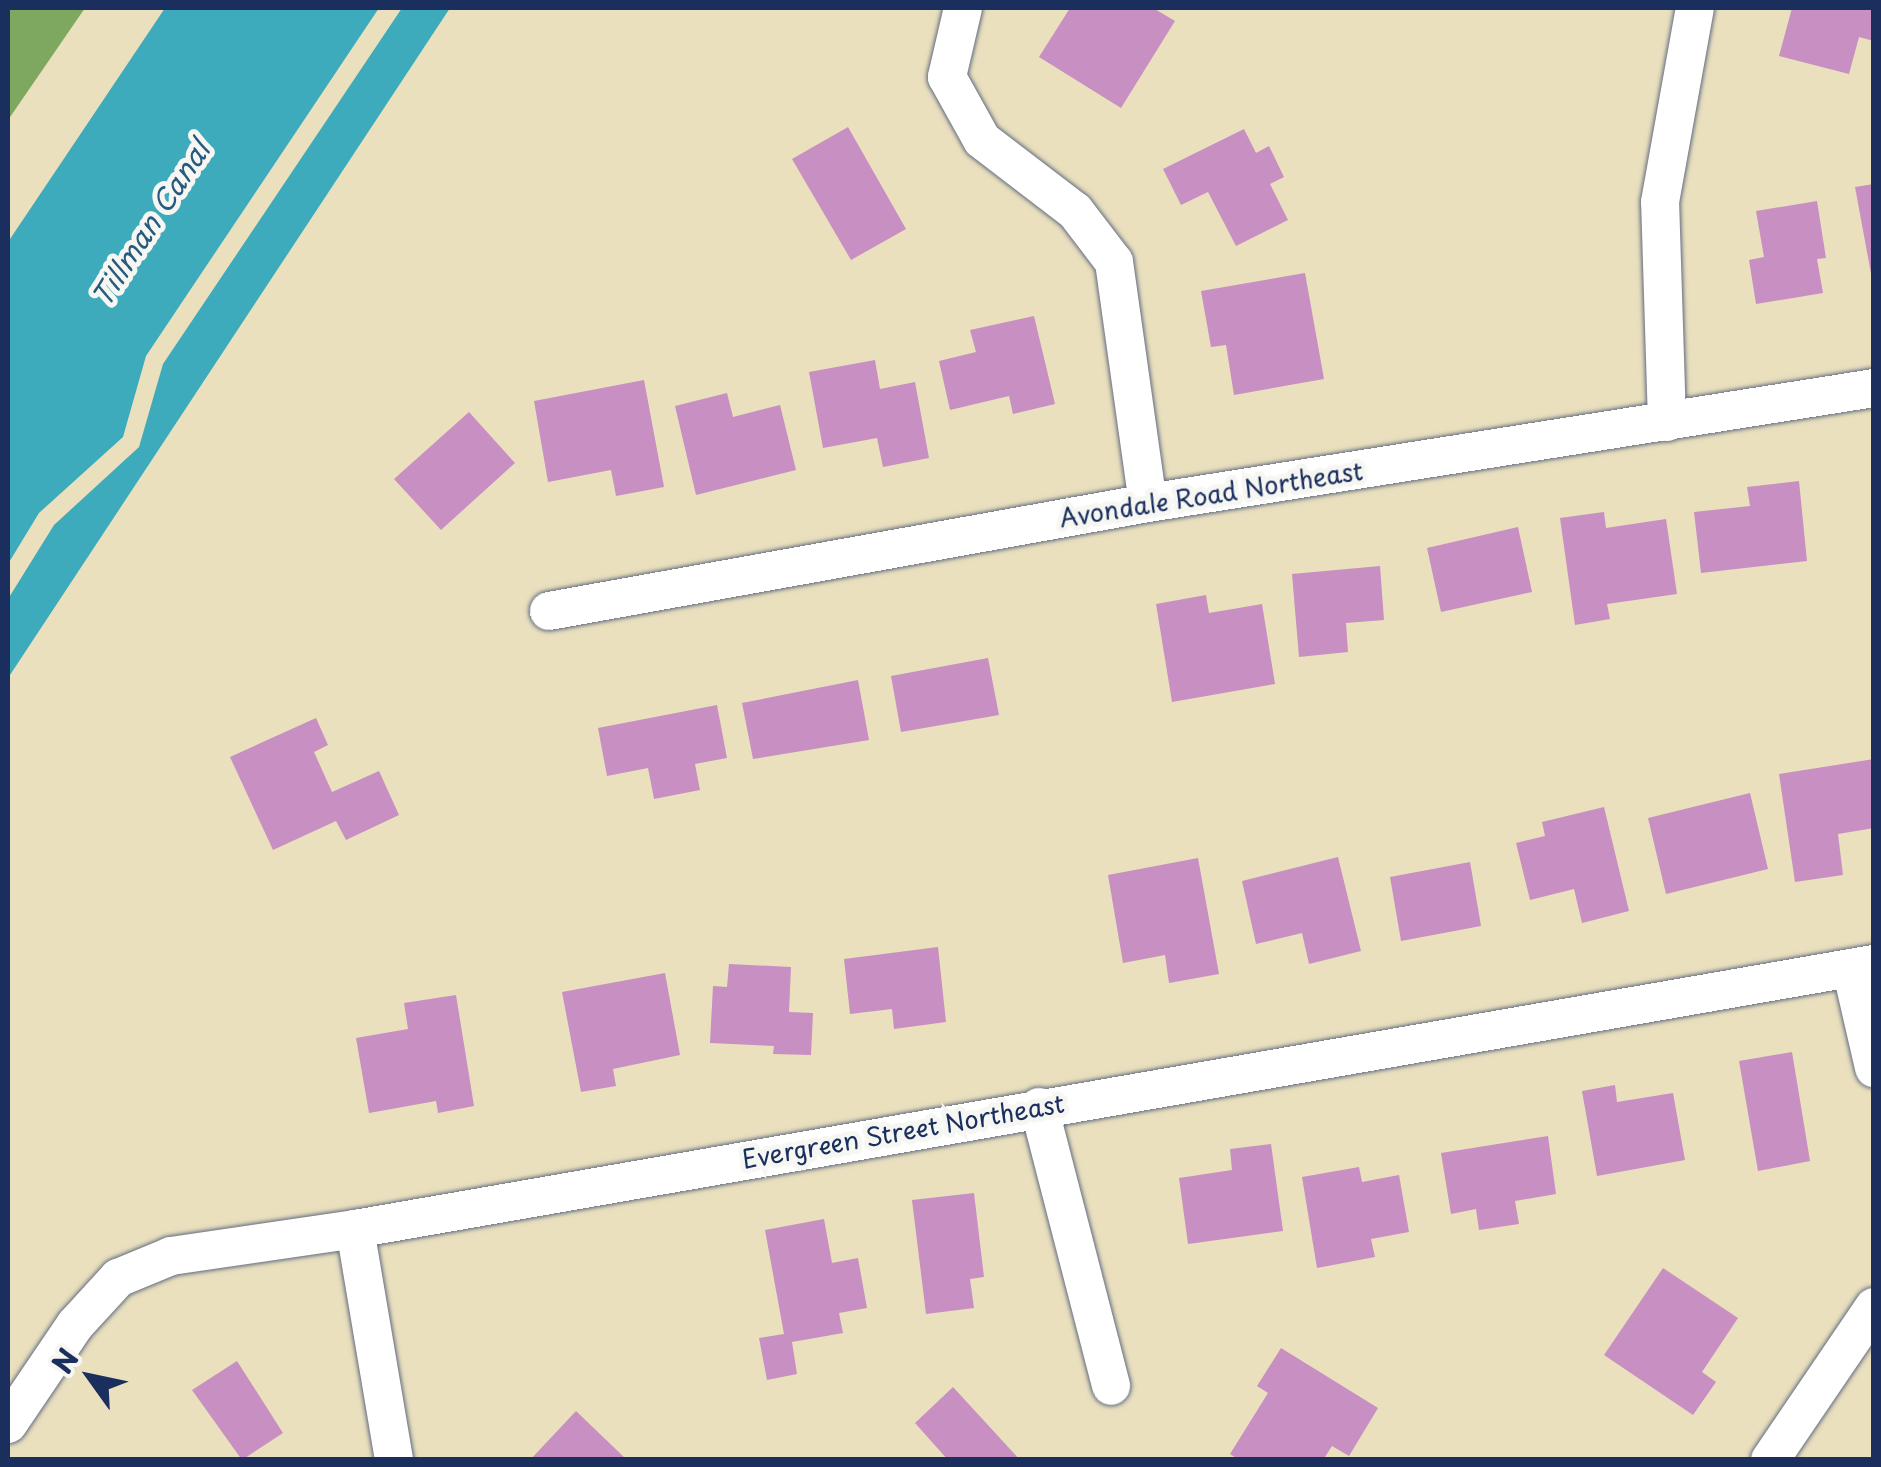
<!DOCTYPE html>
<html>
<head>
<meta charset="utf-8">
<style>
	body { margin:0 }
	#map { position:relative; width:1881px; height:1467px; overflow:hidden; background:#eae0be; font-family:"Playpen Sans",sans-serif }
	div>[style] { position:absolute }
	.forest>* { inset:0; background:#7ea75f }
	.water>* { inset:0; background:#3dabbb }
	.building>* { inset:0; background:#c78fc2 }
	.roads { filter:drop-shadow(0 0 2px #636d80) drop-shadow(0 0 2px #636d80) }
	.street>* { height:38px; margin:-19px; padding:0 19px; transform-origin:19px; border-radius:19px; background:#fff }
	span { translate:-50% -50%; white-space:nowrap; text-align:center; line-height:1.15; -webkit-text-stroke:10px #f6f6f2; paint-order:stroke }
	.street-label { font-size:25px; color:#1b2f5e }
	.water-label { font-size:28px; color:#275a7f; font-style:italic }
	.frame { position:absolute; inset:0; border:10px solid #1b2f5e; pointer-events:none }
	.north { position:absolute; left:40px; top:1327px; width:100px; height:100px; -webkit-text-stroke:8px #f6f6f2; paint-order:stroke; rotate:303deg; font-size:28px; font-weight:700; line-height:40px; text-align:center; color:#1b2f5e }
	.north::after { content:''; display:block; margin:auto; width:35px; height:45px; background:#1b2f5e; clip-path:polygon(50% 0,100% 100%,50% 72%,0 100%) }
</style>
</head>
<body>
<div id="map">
	<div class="forest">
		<div style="clip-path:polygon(8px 8px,85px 8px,8px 120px)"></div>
	</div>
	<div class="water">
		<div style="clip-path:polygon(165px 8px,379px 8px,146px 356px,123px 437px,39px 513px,8px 564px,8px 242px)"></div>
		<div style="clip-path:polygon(402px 8px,450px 8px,8px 678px,8px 599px,54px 525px,139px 447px,163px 364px)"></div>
	</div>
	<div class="building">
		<div style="clip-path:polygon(1070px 8px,1153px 8px,1175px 21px,1121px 108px,1039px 57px)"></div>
		<div style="clip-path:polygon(1792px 8px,1874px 8px,1874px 41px,1859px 37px,1849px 74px,1779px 56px)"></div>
		<div style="clip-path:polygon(848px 127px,906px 229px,851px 260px,792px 159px)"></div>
		<div style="clip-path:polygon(1244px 129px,1256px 153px,1269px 146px,1284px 177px,1270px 184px,1288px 220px,1236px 246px,1208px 192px,1181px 205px,1163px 169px)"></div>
		<div style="clip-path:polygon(1874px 184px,1874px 278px,1872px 279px,1855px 187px)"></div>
		<div style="clip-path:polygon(1817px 201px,1826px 258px,1817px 259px,1823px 293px,1756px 304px,1749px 260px,1764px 257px,1756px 211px)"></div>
		<div style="clip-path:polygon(1305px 273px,1324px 379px,1234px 395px,1226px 345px,1211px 347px,1201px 291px)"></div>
		<div style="clip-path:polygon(1034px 316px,1055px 404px,1013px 414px,1009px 396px,950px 410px,939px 361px,976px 352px,970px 330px)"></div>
		<div style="clip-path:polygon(875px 360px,880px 389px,915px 382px,929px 458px,883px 467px,877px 438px,823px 448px,809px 372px)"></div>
		<div style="clip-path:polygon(644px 380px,664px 487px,616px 496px,611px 470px,548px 482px,534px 401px)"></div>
		<div style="clip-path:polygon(727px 393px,733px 417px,780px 405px,796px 470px,696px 495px,675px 406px)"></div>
		<div style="clip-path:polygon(469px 412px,515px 463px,441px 530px,394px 479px)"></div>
		<div style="clip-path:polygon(1799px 481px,1807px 561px,1701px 573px,1694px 512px,1750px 506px,1747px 487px)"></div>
		<div style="clip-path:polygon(1604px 512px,1606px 528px,1666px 519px,1677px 594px,1607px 604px,1610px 619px,1575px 625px,1560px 518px)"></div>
		<div style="clip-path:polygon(1518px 527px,1532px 592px,1441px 612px,1427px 548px)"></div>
		<div style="clip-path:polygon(1380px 566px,1384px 620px,1346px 623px,1348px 652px,1299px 657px,1292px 574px)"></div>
		<div style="clip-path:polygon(1206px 595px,1209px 613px,1262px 604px,1275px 684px,1172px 702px,1156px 604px)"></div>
		<div style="clip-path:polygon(988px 658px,999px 715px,901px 732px,891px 676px)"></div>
		<div style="clip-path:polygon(858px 680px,869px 740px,753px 759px,742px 703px)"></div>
		<div style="clip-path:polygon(717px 705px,727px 758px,695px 764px,700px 790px,654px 799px,648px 768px,607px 776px,598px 728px)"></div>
		<div style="clip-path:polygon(316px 718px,328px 745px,314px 752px,332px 792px,379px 771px,399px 815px,346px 840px,336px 821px,273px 850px,230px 757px)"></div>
		<div style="clip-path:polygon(1874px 759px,1874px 828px,1838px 834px,1843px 875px,1795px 882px,1779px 774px)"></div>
		<div style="clip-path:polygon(1750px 793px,1768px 869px,1666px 894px,1648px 818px)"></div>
		<div style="clip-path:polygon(1604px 807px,1629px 911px,1582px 923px,1574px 889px,1530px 900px,1516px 843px,1545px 836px,1542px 822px)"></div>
		<div style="clip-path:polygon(1338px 857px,1361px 951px,1309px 964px,1302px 933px,1256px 944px,1242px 881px)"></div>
		<div style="clip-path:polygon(1198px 858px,1219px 974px,1169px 983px,1165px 955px,1123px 963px,1108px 875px)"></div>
		<div style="clip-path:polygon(1470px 862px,1481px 926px,1401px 941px,1390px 877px)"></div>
		<div style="clip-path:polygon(938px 947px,946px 1022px,894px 1029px,892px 1009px,850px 1014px,844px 959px)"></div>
		<div style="clip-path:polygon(729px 964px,791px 967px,789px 1012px,813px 1013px,811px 1055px,773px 1054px,774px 1046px,710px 1043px,713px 986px,727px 987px)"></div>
		<div style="clip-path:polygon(665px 973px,680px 1055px,613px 1069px,616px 1086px,581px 1092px,562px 992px)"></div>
		<div style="clip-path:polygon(456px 995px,474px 1106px,438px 1113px,436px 1101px,369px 1113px,356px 1038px,408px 1029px,404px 1003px)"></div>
		<div style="clip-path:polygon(1792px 1052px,1810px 1161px,1758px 1171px,1739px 1061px)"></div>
		<div style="clip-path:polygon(1615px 1085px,1617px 1102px,1673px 1093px,1685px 1160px,1597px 1176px,1582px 1091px)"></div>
		<div style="clip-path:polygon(1548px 1136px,1556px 1194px,1515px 1201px,1519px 1224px,1479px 1230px,1476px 1209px,1451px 1214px,1441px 1153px)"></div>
		<div style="clip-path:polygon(1271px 1144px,1283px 1231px,1188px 1244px,1179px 1178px,1232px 1170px,1230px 1149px)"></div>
		<div style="clip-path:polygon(1359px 1167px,1362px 1182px,1399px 1175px,1409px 1232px,1371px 1239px,1375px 1257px,1317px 1268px,1302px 1177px)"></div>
		<div style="clip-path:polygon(974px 1193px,984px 1277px,970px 1279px,974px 1308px,926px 1314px,912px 1200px)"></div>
		<div style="clip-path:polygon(824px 1219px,832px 1263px,858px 1258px,867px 1308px,839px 1313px,843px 1333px,792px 1342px,797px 1374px,767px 1380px,759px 1338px,784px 1334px,765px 1230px)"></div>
		<div style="clip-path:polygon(1663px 1268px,1738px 1318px,1702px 1372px,1716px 1382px,1693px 1415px,1604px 1355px)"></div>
		<div style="clip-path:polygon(1281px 1348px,1378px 1408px,1349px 1456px,1332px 1446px,1323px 1460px,1239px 1460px,1230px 1454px,1268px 1393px,1257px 1386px)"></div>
		<div style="clip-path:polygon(237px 1361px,283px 1433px,242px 1460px,192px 1390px)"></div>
		<div style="clip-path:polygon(953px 1387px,1020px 1460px,948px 1460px,915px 1423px)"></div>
		<div style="clip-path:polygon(576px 1411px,627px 1460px,530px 1460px)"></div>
	</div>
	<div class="roads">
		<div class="street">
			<div style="left:963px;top:8px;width:71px;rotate:103.1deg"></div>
			<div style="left:947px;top:77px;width:72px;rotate:60.9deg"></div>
			<div style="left:982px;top:140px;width:117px;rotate:37.4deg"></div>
			<div style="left:1075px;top:211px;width:64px;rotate:52.6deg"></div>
			<div style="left:1114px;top:262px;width:243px;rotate:82deg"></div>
			<div style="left:1667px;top:422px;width:220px;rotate:-91.8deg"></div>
			<div style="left:1660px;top:202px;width:197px;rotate:-79.8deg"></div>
			<div style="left:549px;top:611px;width:609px;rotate:-10.22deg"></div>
			<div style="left:1148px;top:503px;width:735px;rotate:-9deg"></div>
			<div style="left:1851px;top:968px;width:103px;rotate:77deg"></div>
			<div style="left:1039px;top:1107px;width:288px;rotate:75.5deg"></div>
			<div style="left:355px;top:1229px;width:234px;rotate:80.4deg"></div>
			<div style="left:8px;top:1424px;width:120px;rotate:-55.9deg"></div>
			<div style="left:75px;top:1325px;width:64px;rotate:-47.5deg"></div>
			<div style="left:118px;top:1278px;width:57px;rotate:-22.5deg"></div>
			<div style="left:171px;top:1256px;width:186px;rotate:-8.3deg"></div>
			<div style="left:355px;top:1229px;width:1542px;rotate:-9.9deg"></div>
			<div style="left:1770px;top:1460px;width:185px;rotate:-55.8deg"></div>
		</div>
	</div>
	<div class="street-label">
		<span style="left:1211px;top:494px;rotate:-9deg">Avondale Road Northeast</span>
		<span style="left:903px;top:1131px;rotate:-10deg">Evergreen Street Northeast</span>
	</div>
	<div class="water-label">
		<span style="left:150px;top:223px;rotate:-57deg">Tillman Canal</span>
	</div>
	<div class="frame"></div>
	<div class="north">N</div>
</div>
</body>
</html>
